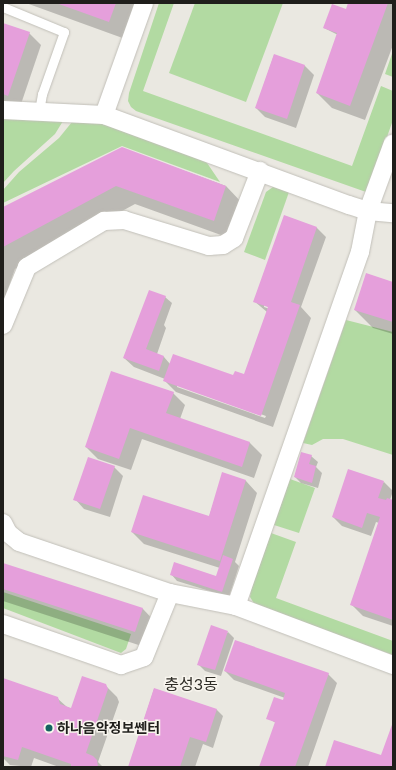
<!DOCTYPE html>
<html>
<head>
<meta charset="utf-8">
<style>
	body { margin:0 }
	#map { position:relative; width:396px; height:770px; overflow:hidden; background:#eae8e1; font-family:Lato,"Noto Sans KR",sans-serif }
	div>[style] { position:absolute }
	.green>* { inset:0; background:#b2daa2 }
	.shadow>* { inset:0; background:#0003 }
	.building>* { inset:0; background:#e59fdb }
	.roads { filter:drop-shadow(0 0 1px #c1bfb8) drop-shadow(0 0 1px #c1bfb8) }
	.service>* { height:9px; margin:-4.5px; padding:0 4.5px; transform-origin:4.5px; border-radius:4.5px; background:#fff }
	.minor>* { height:18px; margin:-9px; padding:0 9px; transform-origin:9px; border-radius:9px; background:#fff }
	.dots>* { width:11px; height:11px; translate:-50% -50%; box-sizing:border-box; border:2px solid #f8f5ee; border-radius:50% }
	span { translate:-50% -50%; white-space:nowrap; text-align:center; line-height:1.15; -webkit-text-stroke:3px #f8f5ee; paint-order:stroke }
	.poi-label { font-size:14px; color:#1f1e1b; font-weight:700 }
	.left { translate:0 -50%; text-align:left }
	.quarter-label { font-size:16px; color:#2f2d27 }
	.frame { position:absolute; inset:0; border:4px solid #1f1e1b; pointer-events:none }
</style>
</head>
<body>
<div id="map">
	<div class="green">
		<div style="clip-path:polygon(159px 3px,174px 3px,143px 91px,352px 166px,381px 86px,393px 91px,393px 120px,371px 182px,366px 192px,136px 111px,131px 107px,128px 101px,129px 93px)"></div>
		<div style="clip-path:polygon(195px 3px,283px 3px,246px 102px,169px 73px)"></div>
		<div style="clip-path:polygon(393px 51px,393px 77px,385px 74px)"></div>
		<div style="clip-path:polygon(4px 117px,63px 121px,55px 134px,14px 171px,3px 183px)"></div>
		<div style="clip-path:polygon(72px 122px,104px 123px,205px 160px,220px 182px,122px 146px,3px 203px,3px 190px,19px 172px,59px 138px)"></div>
		<div style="clip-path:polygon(273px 187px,289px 192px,265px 260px,244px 252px,266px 192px)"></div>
		<div style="clip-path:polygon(346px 320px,393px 332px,393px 455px,343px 439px,323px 439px,312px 445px,303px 443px)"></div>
		<div style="clip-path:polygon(290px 479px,315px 488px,299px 533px,274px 525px)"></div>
		<div style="clip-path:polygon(271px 533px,296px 542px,276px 598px,393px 641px,393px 655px,255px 605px,250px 597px,251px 589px)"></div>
		<div style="clip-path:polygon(3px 592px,131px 634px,126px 649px,121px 653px,3px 608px)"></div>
	</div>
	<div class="shadow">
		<div style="clip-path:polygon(26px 3px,141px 3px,128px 40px)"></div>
		<div style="clip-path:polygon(349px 3px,393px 3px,393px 45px,365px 120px,332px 108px,317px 93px,338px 35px,324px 28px,347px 10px)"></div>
		<div style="clip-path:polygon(3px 24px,29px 33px,41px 45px,20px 107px,3px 101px)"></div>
		<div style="clip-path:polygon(274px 55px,305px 66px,314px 75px,296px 128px,265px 117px,256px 108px)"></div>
		<div style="clip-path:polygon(122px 148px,226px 186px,244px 205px,232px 239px,135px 204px,15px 269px,3px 303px,3px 208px)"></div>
		<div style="clip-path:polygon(evenodd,285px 216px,317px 228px,326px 237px,301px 307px,311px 318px,273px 427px,176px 392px,164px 380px,165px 379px,134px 367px,124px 358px,165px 297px,172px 303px,164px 325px,166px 328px,157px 354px,164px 357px,170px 364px,234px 377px,245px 375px,267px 312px,254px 301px,285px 216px,264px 305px,289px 316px,264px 307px,264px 305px,285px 216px,177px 384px,266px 416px,265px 418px,177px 387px,177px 384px)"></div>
		<div style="clip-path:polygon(393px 283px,393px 334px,373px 328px,355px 310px)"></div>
		<div style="clip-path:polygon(173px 393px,185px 405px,180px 419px,250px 443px,262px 455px,254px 478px,142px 439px,131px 470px,98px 459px,86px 447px)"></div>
		<div style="clip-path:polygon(311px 456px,318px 462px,316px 467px,322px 473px,318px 488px,301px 483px,295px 477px)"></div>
		<div style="clip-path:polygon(114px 467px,123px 476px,110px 517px,84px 509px,75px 499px)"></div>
		<div style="clip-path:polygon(223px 474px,246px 481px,257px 493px,235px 562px,239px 566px,229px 597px,177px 581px,171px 574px,217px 577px,220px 568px,144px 544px,132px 532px,209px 517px)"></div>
		<div style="clip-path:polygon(384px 482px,393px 491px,390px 500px,393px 501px,393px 626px,363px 616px,351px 604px,379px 523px,376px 522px,371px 536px,342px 526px,333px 517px)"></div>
		<div style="clip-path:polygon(3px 564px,143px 609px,161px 628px,154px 650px,3px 601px)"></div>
		<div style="clip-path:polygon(228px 632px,234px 638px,221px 676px,205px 671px,198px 664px)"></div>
		<div style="clip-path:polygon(225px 671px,328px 674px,337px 683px,308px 767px,260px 767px,276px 723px,267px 718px,283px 702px,285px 698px,234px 680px)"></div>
		<div style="clip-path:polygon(3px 679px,57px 698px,67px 707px,72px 709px,105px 685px,117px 697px,119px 702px,98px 762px,103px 767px,59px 767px,34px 758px,31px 767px,10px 765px,3px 758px)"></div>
		<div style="clip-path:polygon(154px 689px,217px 710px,223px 716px,213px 748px,203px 744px,195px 767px,129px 767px)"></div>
	</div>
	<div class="building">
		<div style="clip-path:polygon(56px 3px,116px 3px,109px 22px)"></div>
		<div style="clip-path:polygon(348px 3px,388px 3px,350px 106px,316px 93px,337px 33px,323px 28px,332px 4px,346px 9px)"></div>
		<div style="clip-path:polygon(3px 23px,30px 32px,8px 96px,3px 94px)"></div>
		<div style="clip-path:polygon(274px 54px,305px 65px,287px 119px,255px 108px)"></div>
		<div style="clip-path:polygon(122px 147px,226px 186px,214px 221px,116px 186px,3px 247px,3px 207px)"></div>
		<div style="clip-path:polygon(284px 215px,317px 227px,291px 302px,300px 305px,261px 416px,163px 381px,173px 354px,233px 375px,235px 371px,244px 374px,268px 307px,253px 302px)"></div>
		<div style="clip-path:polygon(366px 273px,393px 282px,393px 322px,354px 310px)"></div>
		<div style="clip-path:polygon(149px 290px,166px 296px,146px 349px,164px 356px,159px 371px,123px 358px)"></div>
		<div style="clip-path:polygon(111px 371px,174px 392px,166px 413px,250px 442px,242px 467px,130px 428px,119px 459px,85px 447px)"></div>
		<div style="clip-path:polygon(301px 452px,312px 455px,309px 464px,316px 466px,312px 483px,294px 477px)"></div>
		<div style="clip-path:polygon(88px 457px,115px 466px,100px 509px,73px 500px)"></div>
		<div style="clip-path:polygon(348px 469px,384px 481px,378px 498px,386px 500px,387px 498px,393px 500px,393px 620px,350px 605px,380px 517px,367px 513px,362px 528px,332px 517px)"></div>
		<div style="clip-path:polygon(222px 472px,246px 480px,220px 561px,131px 532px,143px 495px,209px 516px)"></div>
		<div style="clip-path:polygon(223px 555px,233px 559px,222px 592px,170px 575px,174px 562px,216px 576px)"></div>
		<div style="clip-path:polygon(3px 563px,143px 608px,135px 632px,3px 589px)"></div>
		<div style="clip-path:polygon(211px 625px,228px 631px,215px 670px,197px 665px)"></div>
		<div style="clip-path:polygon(235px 640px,329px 673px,295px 767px,259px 767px,275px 722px,266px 719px,274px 697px,283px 700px,285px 693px,224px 671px)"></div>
		<div style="clip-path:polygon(82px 676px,106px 684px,108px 689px,86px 753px,93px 756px,97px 760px,98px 767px,71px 767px,71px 764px,22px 747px,18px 760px,3px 756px,3px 678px,58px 697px,60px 704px,71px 708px)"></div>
		<div style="clip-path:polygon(154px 688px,217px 709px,206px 742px,190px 737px,180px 767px,128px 767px)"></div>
		<div style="clip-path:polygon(393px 722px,393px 767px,325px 767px,334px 740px,381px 755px)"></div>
	</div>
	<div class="roads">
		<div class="service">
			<div style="left:3px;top:7px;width:66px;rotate:22.3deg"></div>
			<div style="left:64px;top:32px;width:66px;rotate:109.5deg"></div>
			<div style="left:42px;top:94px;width:17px;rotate:100deg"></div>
		</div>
		<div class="minor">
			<div style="left:3px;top:110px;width:101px;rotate:2.8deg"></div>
			<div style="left:104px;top:115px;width:261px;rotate:20.2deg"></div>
			<div style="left:349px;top:205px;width:20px;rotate:18deg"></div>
			<div style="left:368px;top:211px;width:25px;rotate:5deg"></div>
			<div style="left:104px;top:115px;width:119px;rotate:-70.3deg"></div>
			<div style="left:3px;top:325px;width:63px;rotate:-67.5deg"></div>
			<div style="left:27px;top:267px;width:90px;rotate:-30.9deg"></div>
			<div style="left:104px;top:221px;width:20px;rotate:-3deg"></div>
			<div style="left:124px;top:220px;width:89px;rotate:17deg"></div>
			<div style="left:209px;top:246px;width:14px;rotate:-4deg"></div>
			<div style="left:223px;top:245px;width:13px;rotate:-32deg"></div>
			<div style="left:234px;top:238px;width:72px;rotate:-68.8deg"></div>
			<div style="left:3px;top:523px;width:11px;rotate:63deg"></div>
			<div style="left:8px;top:533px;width:14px;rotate:39deg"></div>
			<div style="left:19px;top:542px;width:159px;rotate:18.7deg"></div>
			<div style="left:236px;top:606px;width:168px;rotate:20.6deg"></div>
			<div style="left:3px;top:624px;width:125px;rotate:19.2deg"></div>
			<div style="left:121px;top:665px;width:24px;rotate:-19deg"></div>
			<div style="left:144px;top:657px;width:69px;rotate:-67.9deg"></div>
			<div style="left:170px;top:593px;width:67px;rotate:11.1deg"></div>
			<div style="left:236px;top:606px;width:375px;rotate:-70.7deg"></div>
			<div style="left:360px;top:252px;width:42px;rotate:-79deg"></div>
			<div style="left:368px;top:211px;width:72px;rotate:-69.8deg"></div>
		</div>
	</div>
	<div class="dots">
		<div style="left:49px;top:728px;background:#136261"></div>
	</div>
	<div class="poi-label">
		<span class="left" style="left:57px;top:728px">하나음악정보쎈터</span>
	</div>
	<div class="quarter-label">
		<span style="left:191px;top:684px">충성3동</span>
	</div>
	<div class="frame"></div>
</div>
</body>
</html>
